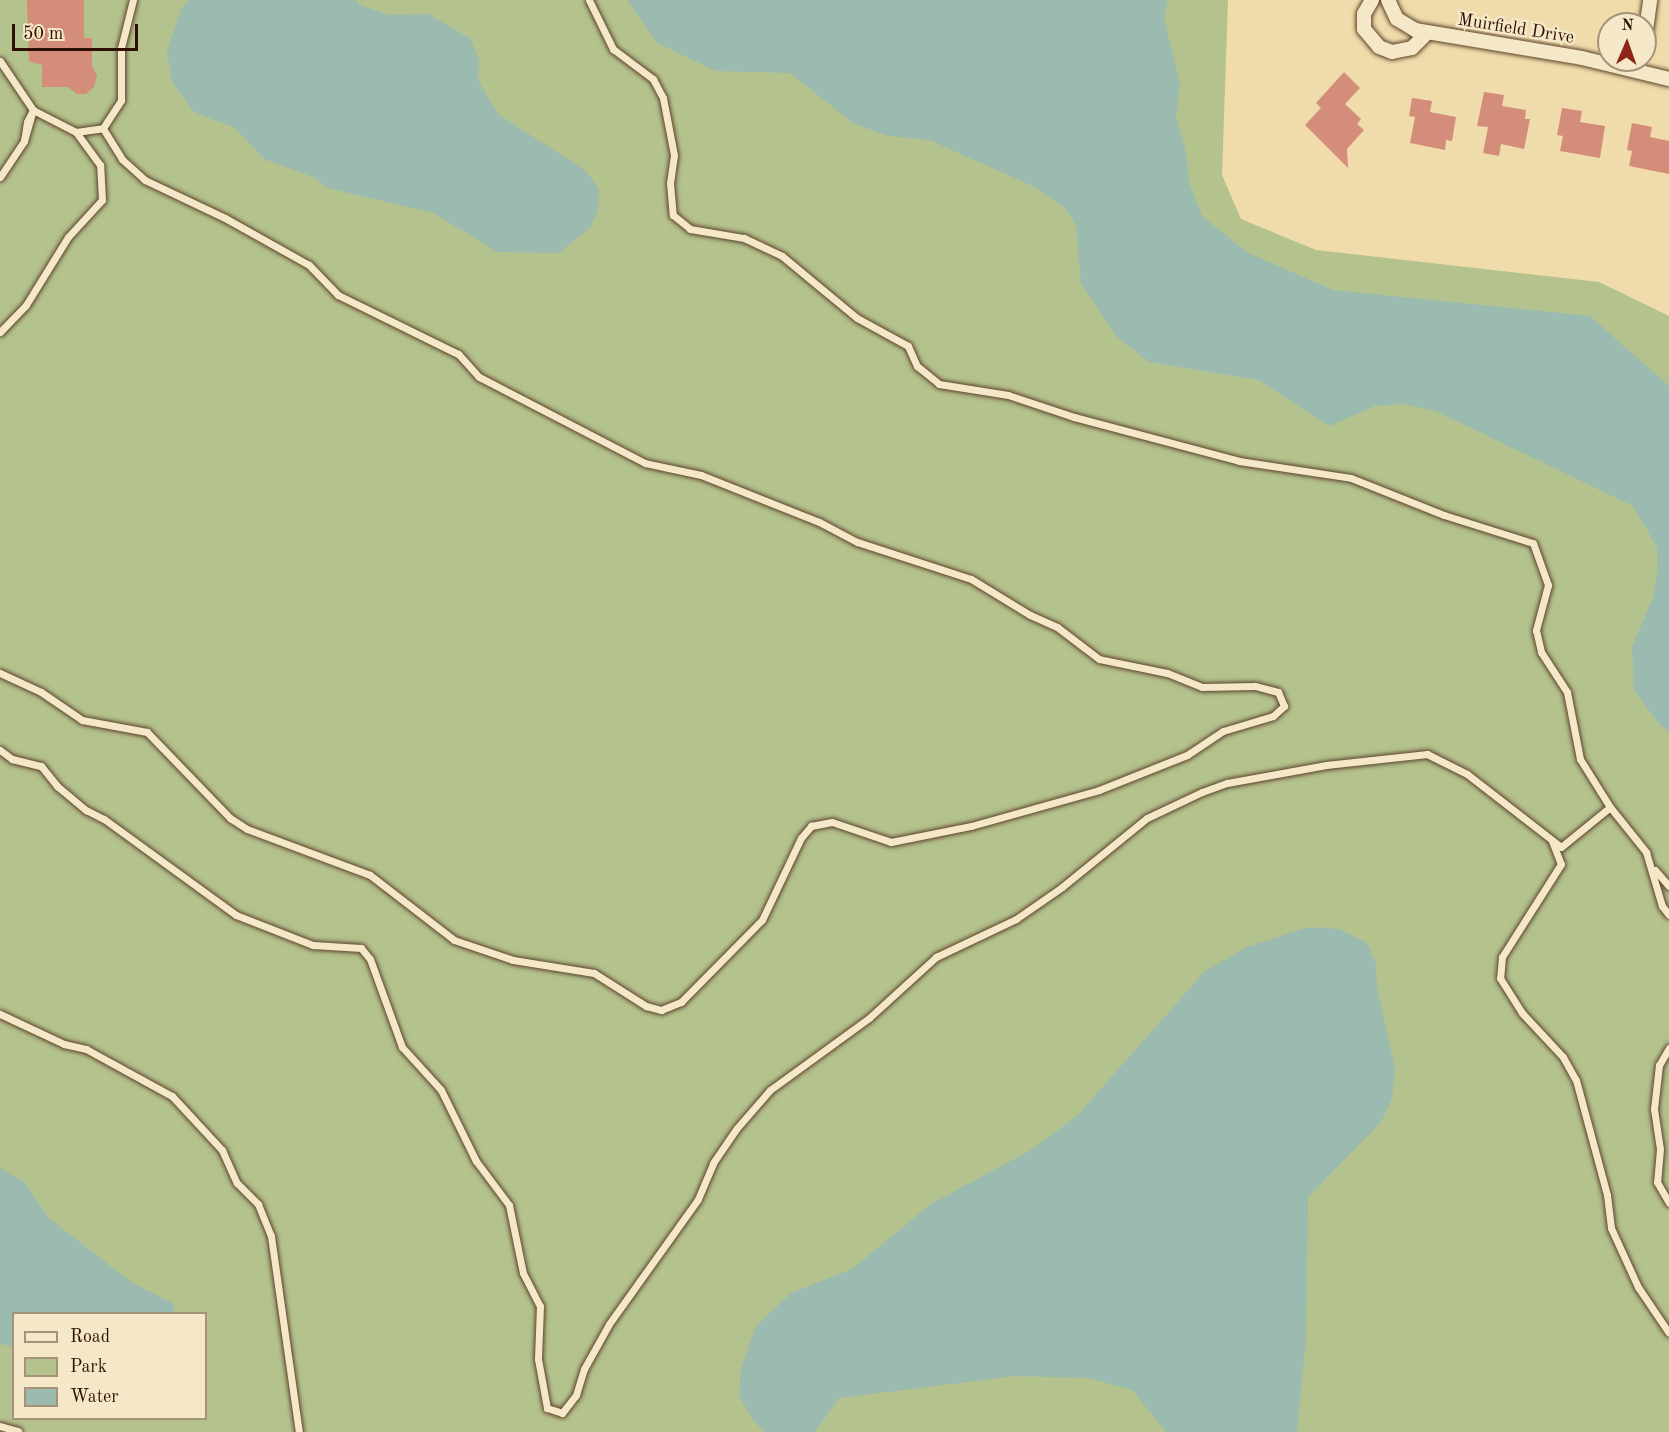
<!DOCTYPE html>
<html>
<head>
<meta charset="utf-8">
<style>
	body { margin:0 }
	#map { position:relative; width:1669px; height:1432px; overflow:hidden; background:#f0dcaa; font-family:"Old Standard TT",serif }
	div>[style] { position:absolute }
	.green>* { inset:0; background:#b4c28d }
	.water>* { inset:0; background:#9bbab0 }
	.building>* { inset:0; background:#d38d7a }
	.roads { filter:drop-shadow(0 0 2px #5e432d) drop-shadow(0 0 2px #5e432d) }
	.service>* { height:7px; margin:-3.5px; padding:0 3.5px; transform-origin:3.5px; border-radius:3.5px; background:#f5e8c8 }
	.minor>* { height:14px; margin:-7px; padding:0 7px; transform-origin:7px; border-radius:7px; background:#f5e8c8 }
	span { translate:-50% -50%; white-space:nowrap; text-align:center; line-height:1.15; -webkit-text-stroke:5px #f5e8c8; paint-order:stroke }
	.street-label { font-size:18px; color:#2e1003 }
	.legend { position:absolute; left:12px; top:1312px; width:195px; height:108px; box-sizing:border-box; background:#f5e8c8; border:2px solid #a59279; margin:0; padding:8px 10px; list-style:none; font-size:18px; color:#2e1003 }
	.legend li { display:flex; align-items:center; gap:12px; height:30px }
	.legend b { width:30px; border:2px solid #a59279 }
	.north { position:absolute; left:1597px; top:12px; width:60px; height:60px; box-sizing:border-box; background:#f5e8c8; border:2px solid #a59279; border-radius:50%; rotate:2deg; font-size:16px; font-weight:700; line-height:24px; text-align:center; color:#2e1003 }
	.north::after { content:''; display:block; margin:auto; width:21px; height:27px; background:#8f2418; clip-path:polygon(50% 0,100% 100%,50% 72%,0 100%) }
	.scale { position:absolute; left:12px; top:24px; width:126px; height:27px; box-sizing:border-box; border:3px solid #2e1003; border-top:0; padding-left:8px; font-size:18px; line-height:21px; white-space:nowrap; color:#2e1003; -webkit-text-stroke:4px #f5e8c8; paint-order:stroke }
</style>
</head>
<body>
<div id="map">
	<div class="green">
		<div style="clip-path:polygon(evenodd,0 0,1228px 0,1222px 175px,1241px 219px,1316px 250px,1599px 282px,1669px 316px,1669px 1432px,0 1432px,0 0,14px 1314px,206px 1314px,206px 1418px,14px 1418px,14px 1314px)"></div>
	</div>
	<div class="water">
		<div style="clip-path:polygon(190px 0,356px 0,360px 5px,389px 15px,428px 14px,471px 39px,479px 61px,478px 80px,498px 114px,586px 171px,599px 190px,598px 209px,591px 227px,559px 253px,497px 252px,434px 213px,327px 188px,316px 178px,264px 159px,235px 128px,194px 112px,172px 82px,167px 50px,182px 8px)"></div>
		<div style="clip-path:polygon(627px 0,1168px 0,1164px 18px,1180px 84px,1176px 116px,1186px 152px,1189px 182px,1202px 216px,1248px 253px,1333px 290px,1590px 316px,1669px 386px,1669px 731px,1660px 725px,1634px 690px,1632px 647px,1654px 595px,1657px 572px,1657px 547px,1633px 506px,1436px 411px,1403px 404px,1375px 406px,1330px 426px,1258px 380px,1149px 362px,1116px 336px,1081px 283px,1076px 226px,1065px 208px,1035px 187px,929px 140px,888px 136px,853px 123px,790px 73px,716px 71px,657px 43px)"></div>
		<div style="clip-path:polygon(1309px 927px,1339px 929px,1367px 943px,1376px 964px,1377px 987px,1395px 1069px,1392px 1099px,1381px 1122px,1308px 1197px,1306px 1337px,1297px 1432px,1166px 1432px,1132px 1390px,1088px 1378px,1016px 1376px,839px 1398px,815px 1432px,765px 1432px,753px 1420px,739px 1396px,741px 1368px,756px 1326px,791px 1293px,852px 1269px,931px 1204px,1031px 1150px,1077px 1116px,1205px 971px,1247px 947px)"></div>
		<div style="clip-path:polygon(0 1168px,24px 1182px,49px 1218px,131px 1282px,174px 1304px,174px 1313px,14px 1314px,13px 1346px,0 1344px)"></div>
	</div>
	<div class="building">
		<div style="clip-path:polygon(27px 0,84px 0,84px 38px,92px 38px,92px 66px,97px 76px,94px 87px,86px 94px,77px 94px,68px 87px,42px 87px,42px 65px,29px 61px)"></div>
		<div style="clip-path:polygon(1344px 72px,1360px 88px,1345px 104px,1361px 119px,1357px 124px,1364px 130px,1347px 149px,1348px 168px,1305px 125px,1321px 108px,1316px 103px)"></div>
		<div style="clip-path:polygon(1484px 92px,1504px 95px,1502px 106px,1526px 110px,1525px 119px,1530px 119px,1524px 149px,1501px 144px,1499px 156px,1483px 153px,1488px 127px,1477px 126px)"></div>
		<div style="clip-path:polygon(1412px 98px,1432px 101px,1430px 112px,1456px 117px,1452px 141px,1446px 140px,1445px 150px,1410px 143px,1415px 117px,1409px 116px)"></div>
		<div style="clip-path:polygon(1562px 108px,1582px 111px,1580px 122px,1605px 126px,1600px 158px,1560px 151px,1563px 136px,1557px 135px)"></div>
		<div style="clip-path:polygon(1632px 123px,1652px 127px,1650px 137px,1669px 141px,1669px 174px,1629px 166px,1632px 151px,1627px 150px)"></div>
	</div>
	<div class="roads">
		<div class="service">
			<div style="left:589px;top:0;width:55px;rotate:63.9deg"></div>
			<div style="left:613px;top:49px;width:50px;rotate:36.9deg"></div>
			<div style="left:653px;top:79px;width:21px;rotate:62deg"></div>
			<div style="left:663px;top:98px;width:58px;rotate:79.1deg"></div>
			<div style="left:674px;top:155px;width:28px;rotate:98deg"></div>
			<div style="left:670px;top:183px;width:32px;rotate:85deg"></div>
			<div style="left:673px;top:215px;width:22px;rotate:39deg"></div>
			<div style="left:690px;top:229px;width:55px;rotate:9.5deg"></div>
			<div style="left:744px;top:238px;width:42px;rotate:25.3deg"></div>
			<div style="left:782px;top:256px;width:97px;rotate:39.6deg"></div>
			<div style="left:857px;top:318px;width:58px;rotate:28.8deg"></div>
			<div style="left:908px;top:346px;width:22px;rotate:66deg"></div>
			<div style="left:917px;top:366px;width:28px;rotate:39deg"></div>
			<div style="left:939px;top:384px;width:70px;rotate:9.1deg"></div>
			<div style="left:1008px;top:395px;width:70px;rotate:18.4deg"></div>
			<div style="left:1074px;top:417px;width:171px;rotate:14.9deg"></div>
			<div style="left:1239px;top:461px;width:113px;rotate:8.6deg"></div>
			<div style="left:1351px;top:478px;width:100px;rotate:21.7deg"></div>
			<div style="left:1444px;top:515px;width:93px;rotate:17.5deg"></div>
			<div style="left:1533px;top:543px;width:45px;rotate:70.3deg"></div>
			<div style="left:1548px;top:585px;width:47px;rotate:104.9deg"></div>
			<div style="left:1536px;top:630px;width:23px;rotate:77deg"></div>
			<div style="left:1541px;top:652px;width:48px;rotate:57deg"></div>
			<div style="left:1567px;top:692px;width:68px;rotate:79deg"></div>
			<div style="left:1580px;top:759px;width:57px;rotate:58deg"></div>
			<div style="left:0;top:61px;width:59px;rotate:56deg"></div>
			<div style="left:33px;top:110px;width:48px;rotate:27.1deg"></div>
			<div style="left:76px;top:132px;width:27px;rotate:-8deg"></div>
			<div style="left:103px;top:128px;width:33px;rotate:-57deg"></div>
			<div style="left:121px;top:100px;width:52px;rotate:-90deg"></div>
			<div style="left:121px;top:48px;width:49px;rotate:-76deg"></div>
			<div style="left:0;top:177px;width:43px;rotate:-56.3deg"></div>
			<div style="left:24px;top:141px;width:32px;rotate:-74deg"></div>
			<div style="left:33px;top:110px;width:13px;rotate:117deg"></div>
			<div style="left:27px;top:122px;width:19px;rotate:99deg"></div>
			<div style="left:0;top:332px;width:37px;rotate:-46deg"></div>
			<div style="left:26px;top:305px;width:80px;rotate:-58.3deg"></div>
			<div style="left:68px;top:237px;width:50px;rotate:-47.4deg"></div>
			<div style="left:102px;top:200px;width:35px;rotate:-93deg"></div>
			<div style="left:100px;top:165px;width:41px;rotate:-126deg"></div>
			<div style="left:0;top:673px;width:45px;rotate:24.9deg"></div>
			<div style="left:41px;top:692px;width:50px;rotate:34.3deg"></div>
			<div style="left:82px;top:720px;width:66px;rotate:10.5deg"></div>
			<div style="left:147px;top:732px;width:120px;rotate:46deg"></div>
			<div style="left:230px;top:818px;width:20px;rotate:33deg"></div>
			<div style="left:247px;top:829px;width:131px;rotate:20.5deg"></div>
			<div style="left:370px;top:875px;width:106px;rotate:37.7deg"></div>
			<div style="left:454px;top:940px;width:62px;rotate:18.7deg"></div>
			<div style="left:513px;top:960px;width:82px;rotate:9.1deg"></div>
			<div style="left:594px;top:973px;width:62px;rotate:32.4deg"></div>
			<div style="left:646px;top:1006px;width:16px;rotate:15deg"></div>
			<div style="left:661px;top:1010px;width:22px;rotate:-22deg"></div>
			<div style="left:681px;top:1002px;width:115px;rotate:-45.4deg"></div>
			<div style="left:762px;top:920px;width:91px;rotate:-64.6deg"></div>
			<div style="left:801px;top:838px;width:16px;rotate:-50deg"></div>
			<div style="left:811px;top:826px;width:21px;rotate:-11deg"></div>
			<div style="left:832px;top:822px;width:62px;rotate:18.7deg"></div>
			<div style="left:891px;top:842px;width:82px;rotate:-11.3deg"></div>
			<div style="left:971px;top:826px;width:133px;rotate:-15.7deg"></div>
			<div style="left:1099px;top:790px;width:95px;rotate:-21.7deg"></div>
			<div style="left:1187px;top:755px;width:43px;rotate:-33.7deg"></div>
			<div style="left:1223px;top:731px;width:52px;rotate:-16.7deg"></div>
			<div style="left:1273px;top:716px;width:15px;rotate:-42deg"></div>
			<div style="left:1284px;top:706px;width:15px;rotate:-113deg"></div>
			<div style="left:1278px;top:692px;width:24px;rotate:-165deg"></div>
			<div style="left:1255px;top:686px;width:53px;rotate:178.9deg"></div>
			<div style="left:1202px;top:687px;width:38px;rotate:-158deg"></div>
			<div style="left:1167px;top:673px;width:69px;rotate:-168.4deg"></div>
			<div style="left:1099px;top:659px;width:53px;rotate:-142.7deg"></div>
			<div style="left:1057px;top:627px;width:30px;rotate:-156deg"></div>
			<div style="left:1030px;top:615px;width:69px;rotate:-148.6deg"></div>
			<div style="left:971px;top:579px;width:120px;rotate:-162deg"></div>
			<div style="left:857px;top:542px;width:43px;rotate:-152.2deg"></div>
			<div style="left:819px;top:522px;width:127px;rotate:-158.3deg"></div>
			<div style="left:701px;top:475px;width:57px;rotate:-167.9deg"></div>
			<div style="left:645px;top:463px;width:187px;rotate:-152.6deg"></div>
			<div style="left:479px;top:377px;width:31px;rotate:-132deg"></div>
			<div style="left:458px;top:354px;width:134px;rotate:-153.8deg"></div>
			<div style="left:338px;top:295px;width:42px;rotate:-134deg"></div>
			<div style="left:309px;top:265px;width:96px;rotate:-150.8deg"></div>
			<div style="left:225px;top:218px;width:89px;rotate:-154.6deg"></div>
			<div style="left:145px;top:180px;width:31px;rotate:-138deg"></div>
			<div style="left:122px;top:159px;width:36px;rotate:-122deg"></div>
			<div style="left:0;top:750px;width:15px;rotate:37deg"></div>
			<div style="left:12px;top:759px;width:30px;rotate:14deg"></div>
			<div style="left:41px;top:766px;width:26px;rotate:51deg"></div>
			<div style="left:57px;top:786px;width:38px;rotate:40deg"></div>
			<div style="left:86px;top:810px;width:20px;rotate:27deg"></div>
			<div style="left:104px;top:819px;width:163px;rotate:36deg"></div>
			<div style="left:236px;top:915px;width:83px;rotate:21.3deg"></div>
			<div style="left:313px;top:945px;width:48px;rotate:3.6deg"></div>
			<div style="left:361px;top:948px;width:14px;rotate:51deg"></div>
			<div style="left:370px;top:959px;width:94px;rotate:70deg"></div>
			<div style="left:402px;top:1047px;width:58px;rotate:47.8deg"></div>
			<div style="left:441px;top:1090px;width:79px;rotate:63.8deg"></div>
			<div style="left:476px;top:1161px;width:55px;rotate:53.1deg"></div>
			<div style="left:509px;top:1205px;width:69px;rotate:78.4deg"></div>
			<div style="left:523px;top:1273px;width:37px;rotate:63deg"></div>
			<div style="left:540px;top:1306px;width:53px;rotate:92.2deg"></div>
			<div style="left:538px;top:1359px;width:50px;rotate:79.6deg"></div>
			<div style="left:547px;top:1408px;width:16px;rotate:18deg"></div>
			<div style="left:562px;top:1413px;width:23px;rotate:-52deg"></div>
			<div style="left:576px;top:1395px;width:27px;rotate:-73deg"></div>
			<div style="left:584px;top:1369px;width:51px;rotate:-60.9deg"></div>
			<div style="left:609px;top:1324px;width:153px;rotate:-54.5deg"></div>
			<div style="left:698px;top:1199px;width:39px;rotate:-67deg"></div>
			<div style="left:713px;top:1163px;width:42px;rotate:-55.6deg"></div>
			<div style="left:737px;top:1128px;width:50px;rotate:-49deg"></div>
			<div style="left:770px;top:1090px;width:122px;rotate:-36deg"></div>
			<div style="left:869px;top:1018px;width:91px;rotate:-42.3deg"></div>
			<div style="left:936px;top:957px;width:89px;rotate:-25.4deg"></div>
			<div style="left:1016px;top:919px;width:56px;rotate:-34.8deg"></div>
			<div style="left:1062px;top:887px;width:109px;rotate:-39.1deg"></div>
			<div style="left:1147px;top:818px;width:61px;rotate:-25.3deg"></div>
			<div style="left:1202px;top:792px;width:27px;rotate:-20deg"></div>
			<div style="left:1227px;top:783px;width:101px;rotate:-10.3deg"></div>
			<div style="left:1326px;top:765px;width:102px;rotate:-6.2deg"></div>
			<div style="left:1427px;top:754px;width:45px;rotate:26.6deg"></div>
			<div style="left:1467px;top:774px;width:119px;rotate:37.8deg"></div>
			<div style="left:1561px;top:847px;width:63px;rotate:-39.2deg"></div>
			<div style="left:1610px;top:807px;width:58px;rotate:51.3deg"></div>
			<div style="left:1646px;top:852px;width:56px;rotate:73.5deg"></div>
			<div style="left:1662px;top:906px;width:11px;rotate:52deg"></div>
			<div style="left:1552px;top:841px;width:25px;rotate:69deg"></div>
			<div style="left:1561px;top:864px;width:110px;rotate:122.4deg"></div>
			<div style="left:1502px;top:957px;width:21px;rotate:95deg"></div>
			<div style="left:1500px;top:978px;width:41px;rotate:57.8deg"></div>
			<div style="left:1522px;top:1013px;width:60px;rotate:47deg"></div>
			<div style="left:1563px;top:1057px;width:26px;rotate:61deg"></div>
			<div style="left:1576px;top:1080px;width:119px;rotate:74.9deg"></div>
			<div style="left:1607px;top:1195px;width:33px;rotate:83deg"></div>
			<div style="left:1611px;top:1228px;width:65px;rotate:65.4deg"></div>
			<div style="left:1638px;top:1287px;width:55px;rotate:56deg"></div>
			<div style="left:1655px;top:870px;width:21px;rotate:49deg"></div>
			<div style="left:0;top:1014px;width:71px;rotate:25.1deg"></div>
			<div style="left:64px;top:1044px;width:23px;rotate:13deg"></div>
			<div style="left:86px;top:1049px;width:98px;rotate:28.7deg"></div>
			<div style="left:172px;top:1096px;width:74px;rotate:47.2deg"></div>
			<div style="left:222px;top:1150px;width:36px;rotate:66deg"></div>
			<div style="left:237px;top:1183px;width:30px;rotate:45deg"></div>
			<div style="left:258px;top:1204px;width:35px;rotate:68deg"></div>
			<div style="left:271px;top:1236px;width:198px;rotate:81.9deg"></div>
			<div style="left:1669px;top:1048px;width:20px;rotate:120deg"></div>
			<div style="left:1659px;top:1065px;width:44px;rotate:96.5deg"></div>
			<div style="left:1654px;top:1109px;width:40px;rotate:81.5deg"></div>
			<div style="left:1660px;top:1149px;width:33px;rotate:95deg"></div>
			<div style="left:1657px;top:1182px;width:24px;rotate:60deg"></div>
			<div style="left:0;top:1426px;width:19px;rotate:16deg"></div>
		</div>
		<div class="minor">
			<div style="left:1372px;top:0;width:16px;rotate:120deg"></div>
			<div style="left:1364px;top:14px;width:15px;rotate:90deg"></div>
			<div style="left:1364px;top:29px;width:23px;rotate:50deg"></div>
			<div style="left:1379px;top:47px;width:14px;rotate:21deg"></div>
			<div style="left:1392px;top:52px;width:20px;rotate:-11deg"></div>
			<div style="left:1412px;top:48px;width:21px;rotate:-45deg"></div>
			<div style="left:1388px;top:0;width:21px;rotate:65deg"></div>
			<div style="left:1397px;top:19px;width:21px;rotate:31deg"></div>
			<div style="left:1415px;top:30px;width:169px;rotate:9.5deg"></div>
			<div style="left:1582px;top:58px;width:89px;rotate:13.6deg"></div>
			<div style="left:1645px;top:37px;width:37px;rotate:-82deg"></div>
		</div>
	</div>
	<div class="street-label">
		<span style="left:1516px;top:29px;rotate:9deg">Muirfield Drive</span>
	</div>
	<ul class="legend">
	<li><b style="height:8px;background:#f5e8c8"></b>Road</li>
	<li><b style="height:16px;background:#b4c28d"></b>Park</li>
	<li><b style="height:16px;background:#9bbab0"></b>Water</li>
	</ul>
	<div class="north">N</div>
	<div class="scale">50 m</div>
</div>
</body>
</html>
